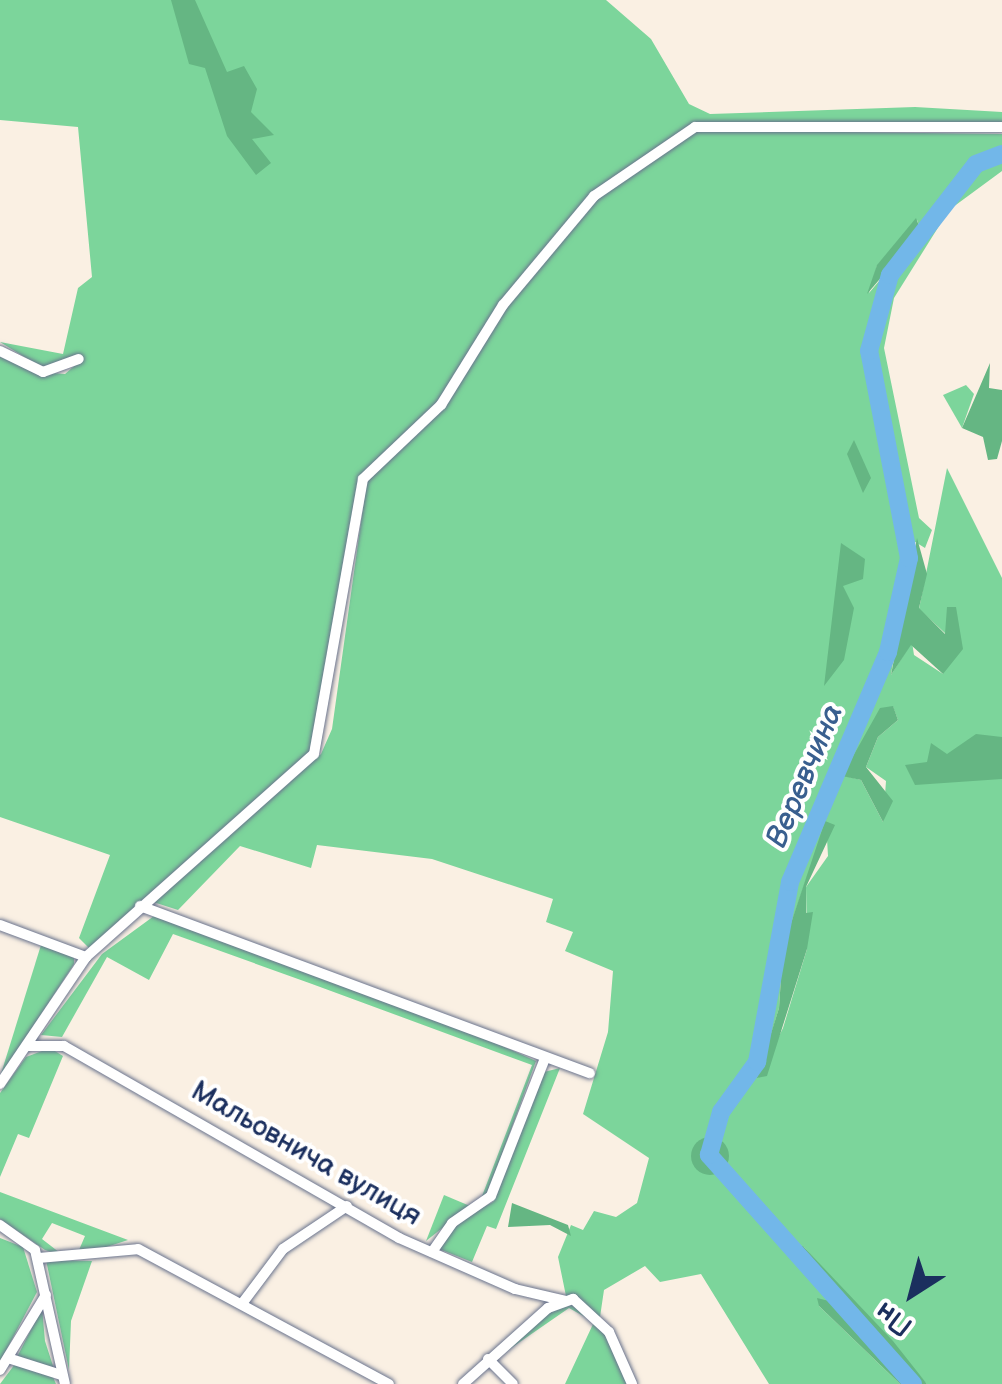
<!DOCTYPE html>
<html>
<head>
<meta charset="utf-8">
<style>
	body { margin:0 }
	#map { position:relative; width:1002px; height:1384px; overflow:hidden; background:#faf0e3; font-family:"Balsamiq Sans",sans-serif }
	div>[style] { position:absolute }
	.green>* { inset:0; background:#7cd59b }
	.forest>* { inset:0; background:#65b683 }
	.round { border-radius:50% }
	.river>* { height:18px; margin:-9px; padding:0 9px; transform-origin:9px; border-radius:9px; background:#72b7e9 }
	.roads { filter:drop-shadow(0 0 2px #69738d) drop-shadow(0 0 2px #69738d) }
	.minor>* { height:10px; margin:-5px; padding:0 5px; transform-origin:5px; border-radius:5px; background:#fff }
	span { translate:-50% -50%; white-space:nowrap; text-align:center; line-height:1.15; -webkit-text-stroke:8px #fff; paint-order:stroke }
	.street-label { font-size:28px; color:#1b2f5e }
	.water-label { font-size:30px; color:#395f8f; font-style:italic }
	.north { position:absolute; left:862px; top:1244px; width:100px; height:100px; -webkit-text-stroke:8px #fff; paint-order:stroke; rotate:216deg; font-size:28px; font-weight:700; line-height:40px; text-align:center; color:#1b2f5e }
	.north::after { content:''; display:block; margin:auto; width:35px; height:45px; background:#1b2f5e; clip-path:polygon(50% 0,100% 100%,50% 72%,0 100%) }
</style>
</head>
<body>
<div id="map">
	<div class="green">
		<div style="clip-path:polygon(0 0,606px 0,651px 39px,689px 104px,710px 114px,915px 107px,1002px 112px,1002px 123px,695px 124px,596px 189px,425px 417px,371px 465px,311px 755px,90px 949px,79px 938px,110px 855px,0 817px,0 354px,39px 372px,65px 374px,80px 361px,44px 369px,0 342px,63px 354px,78px 288px,92px 277px,78px 127px,0 120px)"></div>
		<div style="clip-path:polygon(evenodd,694px 130px,1002px 134px,1002px 171px,949px 210px,894px 298px,884px 348px,919px 518px,932px 530px,925px 548px,912px 540px,891px 675px,912px 642px,914px 655px,943px 674px,946px 634px,919px 609px,947px 468px,1002px 578px,1002px 1384px,927px 1384px,803px 1246px,834px 1303px,819px 1306px,900px 1384px,769px 1384px,701px 1274px,660px 1282px,645px 1266px,604px 1290px,600px 1317px,566px 1296px,558px 1257px,571px 1225px,583px 1230px,594px 1211px,616px 1217px,637px 1203px,649px 1158px,583px 1114px,608px 1032px,613px 971px,565px 951px,573px 932px,546px 922px,553px 899px,432px 859px,317px 845px,311px 868px,240px 846px,178px 910px,150px 901px,321px 754px,332px 729px,367px 479px,446px 405px,502px 311px,600px 196px,694px 130px,917px 220px,921px 231px,869px 293px,877px 266px,917px 220px,694px 130px,893px 707px,898px 720px,878px 737px,866px 767px,886px 781px,883px 822px,861px 780px,842px 775px,893px 707px,694px 130px,826px 822px,828px 856px,806px 887px,807px 949px,783px 1028px,758px 1078px,779px 1008px,783px 947px,826px 822px)"></div>
		<div style="clip-path:polygon(966px 385px,974px 394px,962px 428px,943px 395px)"></div>
		<div style="clip-path:polygon(154px 916px,387px 995px,536px 1061px,486px 1198px,479px 1204px,532px 1065px,312px 984px,173px 934px,149px 980px,107px 957px,62px 1037px,41px 1035px,102px 954px)"></div>
		<div style="clip-path:polygon(41px 945px,74px 954px,74px 964px,0 1077px)"></div>
		<div style="clip-path:polygon(50px 1048px,63px 1056px,29px 1138px,18px 1134px,0 1177px,0 1093px,26px 1057px)"></div>
		<div style="clip-path:polygon(560px 1068px,496px 1229px,487px 1226px,472px 1262px,439px 1249px,460px 1219px,493px 1202px,544px 1072px)"></div>
		<div style="clip-path:polygon(0 1192px,128px 1240px,76px 1257px,85px 1236px,52px 1223px,42px 1239px,64px 1256px,45px 1250px,0 1219px)"></div>
		<div style="clip-path:polygon(444px 1195px,470px 1206px,426px 1241px)"></div>
		<div style="clip-path:polygon(0 1238px,23px 1247px,37px 1292px,0 1362px)"></div>
		<div style="clip-path:polygon(46px 1260px,92px 1261px,71px 1321px,69px 1370px)"></div>
		<div style="clip-path:polygon(576px 1304px,606px 1333px,630px 1384px,565px 1384px,594px 1322px,569px 1308px,494px 1360px,549px 1311px)"></div>
		<div style="clip-path:polygon(42px 1308px,45px 1341px,54px 1369px,17px 1357px)"></div>
		<div style="clip-path:polygon(15px 1364px,53px 1377px,56px 1384px,0 1384px)"></div>
	</div>
	<div class="forest">
		<div style="clip-path:polygon(171px 0,195px 0,227px 72px,244px 66px,257px 89px,251px 112px,274px 135px,252px 139px,271px 163px,256px 175px,227px 136px,205px 68px,189px 64px)"></div>
		<div style="clip-path:polygon(916px 218px,921px 231px,867px 294px,877px 265px)"></div>
		<div style="clip-path:polygon(990px 363px,989px 388px,1002px 390px,1002px 441px,997px 459px,988px 460px,983px 437px,962px 428px)"></div>
		<div style="clip-path:polygon(854px 440px,871px 478px,863px 493px,847px 454px)"></div>
		<div style="clip-path:polygon(917px 538px,927px 574px,919px 608px,945px 634px,947px 607px,956px 607px,963px 649px,943px 674px,911px 645px,891px 675px)"></div>
		<div style="clip-path:polygon(841px 543px,865px 559px,863px 579px,843px 586px,854px 608px,844px 660px,824px 686px)"></div>
		<div style="clip-path:polygon(893px 706px,898px 720px,878px 737px,866px 767px,893px 801px,883px 822px,861px 780px,842px 776px,880px 708px)"></div>
		<div style="clip-path:polygon(976px 734px,1002px 737px,1002px 779px,915px 785px,905px 765px,927px 762px,931px 743px,947px 754px)"></div>
		<div style="clip-path:polygon(825px 821px,835px 825px,806px 887px,806px 913px,813px 912px,807px 949px,767px 1076px,757px 1078px,779px 1008px,783px 947px)"></div>
		<div class="round" style="left:691px;top:1137px;width:38px;height:38px"></div>
		<div style="clip-path:polygon(512px 1203px,568px 1225px,571px 1236px,550px 1225px,508px 1227px)"></div>
		<div style="clip-path:polygon(803px 1246px,893px 1341px,927px 1384px,900px 1384px,819px 1306px,817px 1298px,833px 1302px,794px 1248px)"></div>
	</div>
	<div class="river">
		<div style="left:913px;top:1384px;width:307px;rotate:-131.7deg"></div>
		<div style="left:709px;top:1155px;width:45px;rotate:-74.4deg"></div>
		<div style="left:721px;top:1112px;width:62px;rotate:-54.2deg"></div>
		<div style="left:757px;top:1062px;width:183px;rotate:-79.6deg"></div>
		<div style="left:790px;top:882px;width:250px;rotate:-66.9deg"></div>
		<div style="left:888px;top:652px;width:96px;rotate:-77.4deg"></div>
		<div style="left:909px;top:558px;width:211px;rotate:-100.9deg"></div>
		<div style="left:869px;top:351px;width:79px;rotate:-74.6deg"></div>
		<div style="left:890px;top:275px;width:140px;rotate:-52.2deg"></div>
		<div style="left:976px;top:164px;width:28px;rotate:-21deg"></div>
	</div>
	<div class="roads">
		<div class="minor">
			<div style="left:0;top:351px;width:48px;rotate:26deg"></div>
			<div style="left:43px;top:372px;width:38px;rotate:-20deg"></div>
			<div style="left:140px;top:906px;width:480px;rotate:20.4deg"></div>
			<div style="left:0;top:925px;width:92px;rotate:20.4deg"></div>
			<div style="left:27px;top:1046px;width:37px"></div>
			<div style="left:64px;top:1046px;width:386px;rotate:29.8deg"></div>
			<div style="left:399px;top:1238px;width:127px;rotate:23.7deg"></div>
			<div style="left:515px;top:1289px;width:52px;rotate:13.2deg"></div>
			<div style="left:0;top:1084px;width:153px;rotate:-55.9deg"></div>
			<div style="left:86px;top:957px;width:305px;rotate:-41.7deg"></div>
			<div style="left:314px;top:754px;width:279px;rotate:-79.9deg"></div>
			<div style="left:363px;top:479px;width:108px;rotate:-43.5deg"></div>
			<div style="left:441px;top:405px;width:118px;rotate:-58.2deg"></div>
			<div style="left:503px;top:305px;width:142px;rotate:-50.1deg"></div>
			<div style="left:594px;top:196px;width:122px;rotate:-34.3deg"></div>
			<div style="left:695px;top:127px;width:307px"></div>
			<div style="left:0;top:1225px;width:43px;rotate:35.5deg"></div>
			<div style="left:35px;top:1250px;width:137px;rotate:77.4deg"></div>
			<div style="left:432px;top:1252px;width:35px;rotate:-55deg"></div>
			<div style="left:452px;top:1223px;width:47px;rotate:-34.7deg"></div>
			<div style="left:491px;top:1196px;width:145px;rotate:-68.6deg"></div>
			<div style="left:38px;top:1258px;width:100px;rotate:-5.1deg"></div>
			<div style="left:138px;top:1249px;width:285px;rotate:28.3deg"></div>
			<div style="left:244px;top:1301px;width:65px;rotate:-53.1deg"></div>
			<div style="left:283px;top:1249px;width:77px;rotate:-33.9deg"></div>
			<div style="left:11px;top:1359px;width:52px;rotate:17.7deg"></div>
			<div style="left:488px;top:1359px;width:35px;rotate:45deg"></div>
			<div style="left:0;top:1370px;width:88px;rotate:-58.5deg"></div>
			<div style="left:463px;top:1384px;width:114px;rotate:-41.8deg"></div>
			<div style="left:548px;top:1308px;width:27px;rotate:-20deg"></div>
			<div style="left:573px;top:1299px;width:49px;rotate:42.5deg"></div>
			<div style="left:609px;top:1332px;width:57px;rotate:66.1deg"></div>
		</div>
	</div>
	<div class="street-label">
		<span style="left:306px;top:1154px;rotate:30deg">Мальовнича вулиця</span>
	</div>
	<div class="water-label">
		<span style="left:805px;top:776px;rotate:-67deg">Веревчина</span>
	</div>
	<div class="north">Пн</div>
</div>
</body>
</html>
